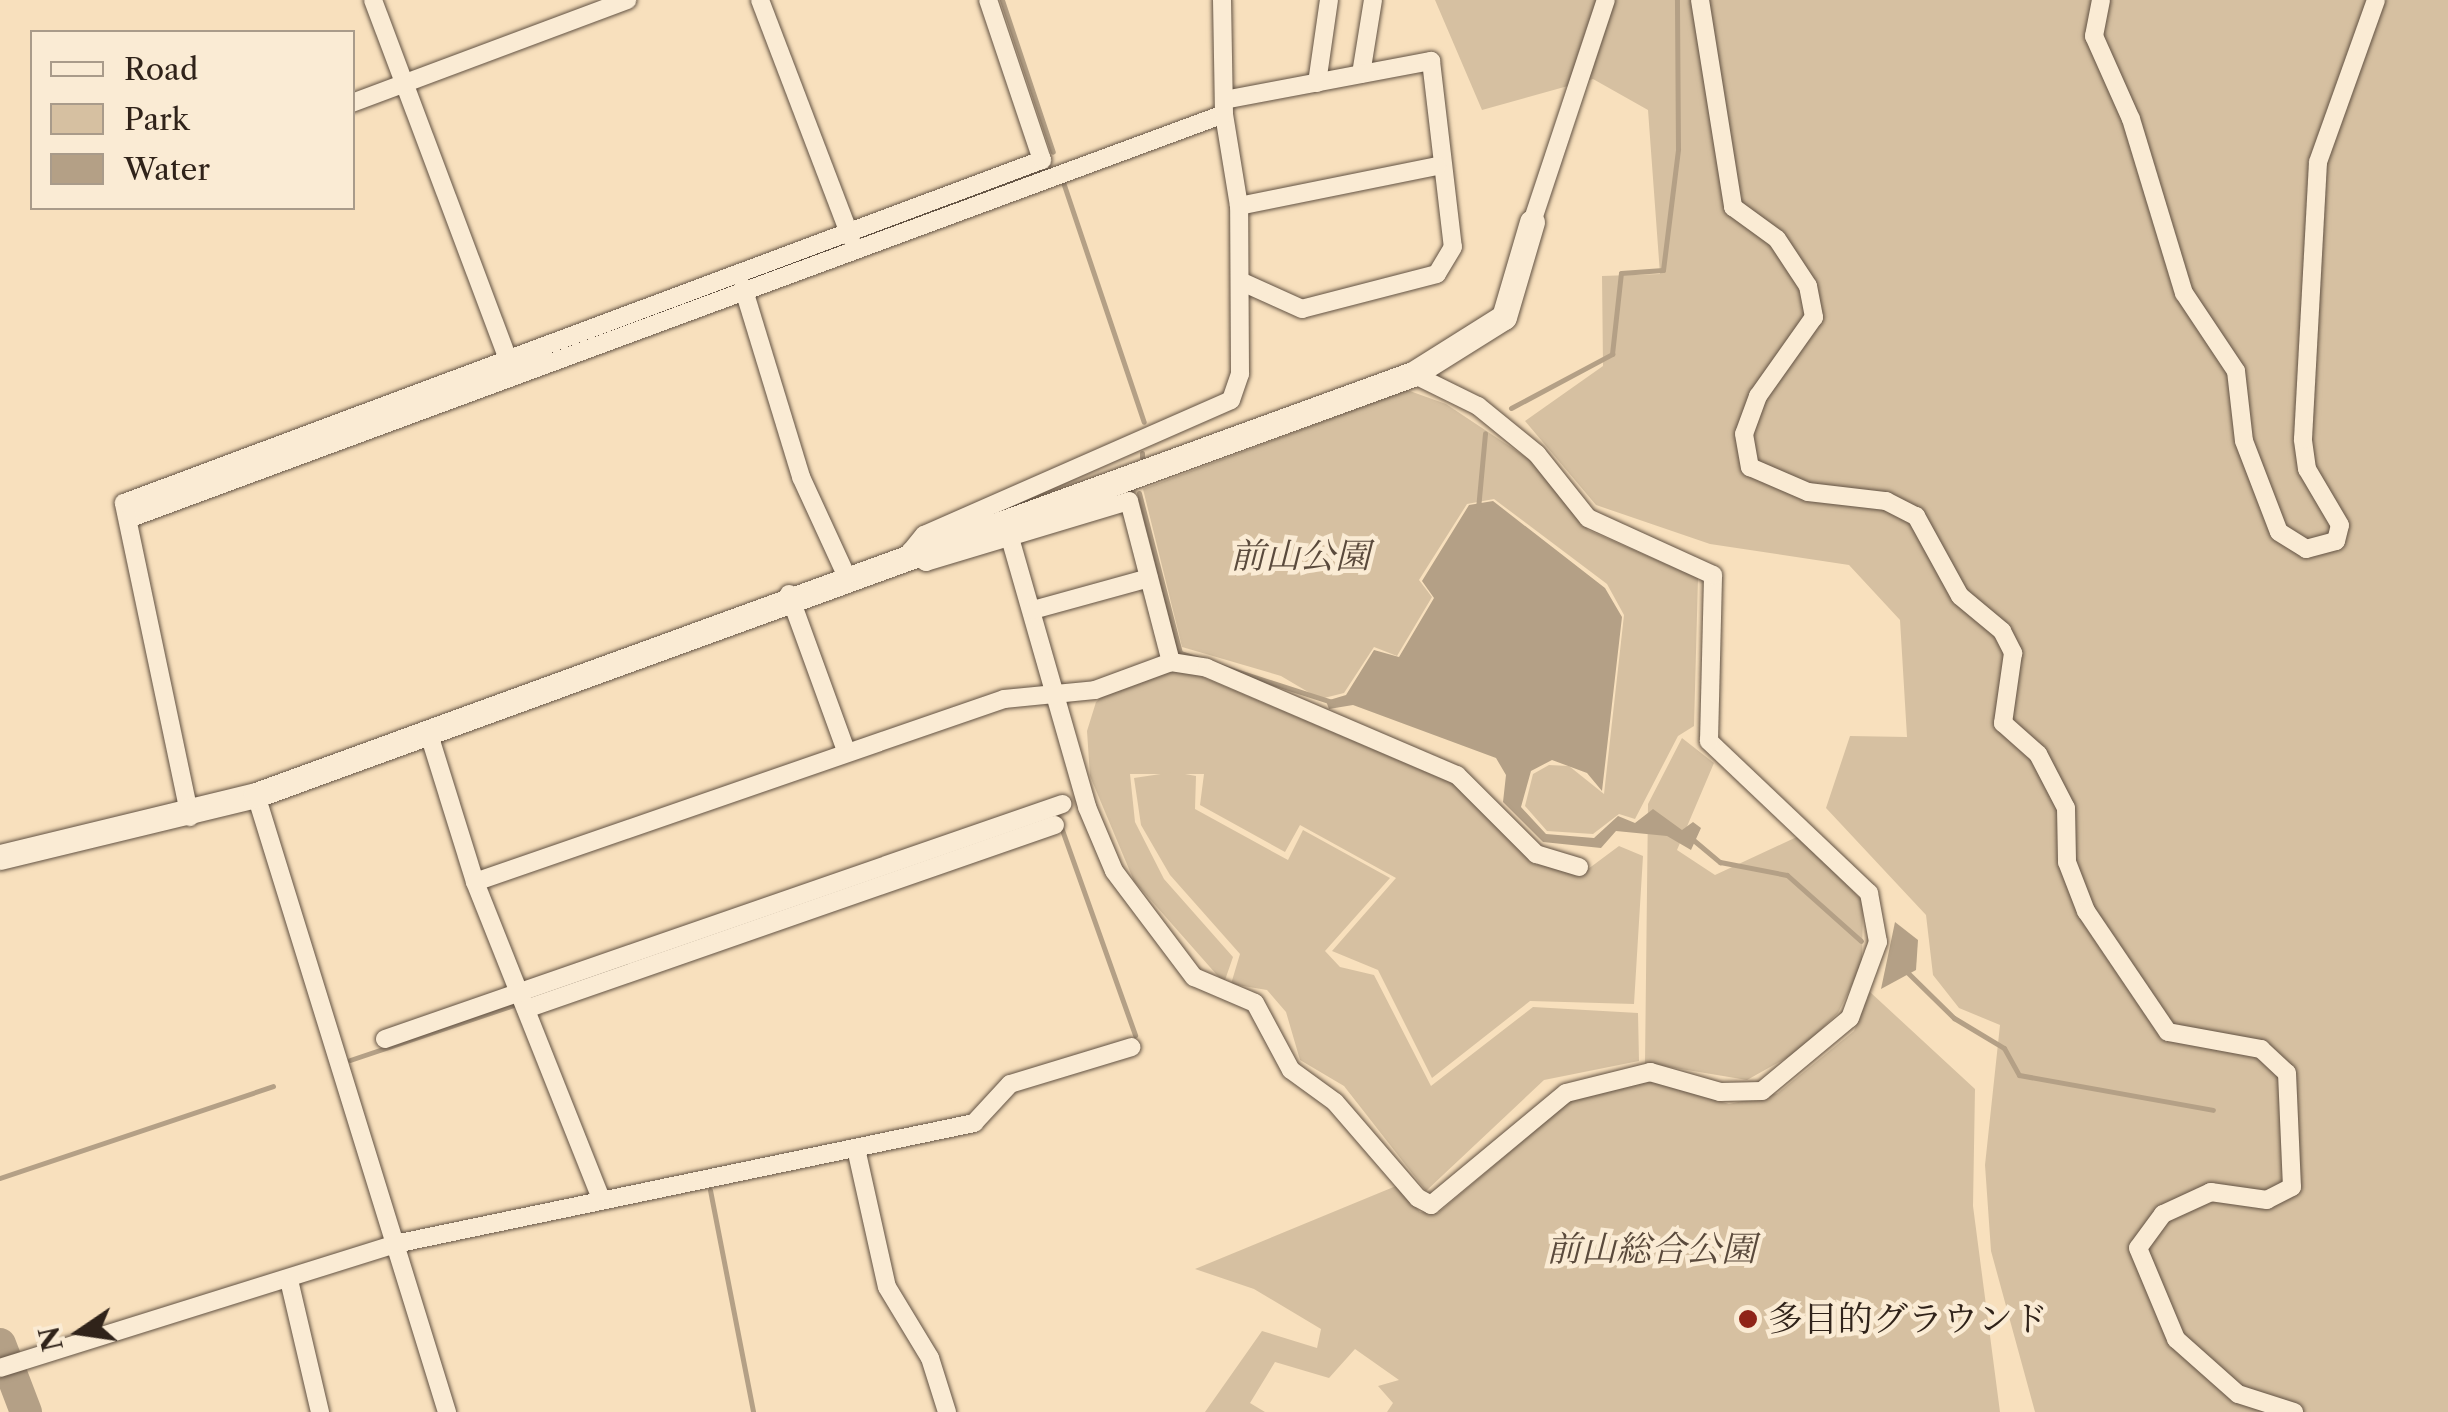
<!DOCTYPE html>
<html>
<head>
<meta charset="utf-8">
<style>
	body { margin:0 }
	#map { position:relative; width:2448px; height:1412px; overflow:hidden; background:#f8e0bd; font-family:"Libre Caslon Text","Noto Serif JP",serif }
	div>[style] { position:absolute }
	.green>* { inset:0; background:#d6c0a1 }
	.water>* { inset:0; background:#b4a086 }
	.stream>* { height:5px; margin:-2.5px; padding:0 2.5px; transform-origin:2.5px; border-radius:2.5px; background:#b4a086 }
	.river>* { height:32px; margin:-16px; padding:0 16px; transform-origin:16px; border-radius:16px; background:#b4a086 }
	.roads { filter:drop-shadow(0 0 2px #625243) drop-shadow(0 0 2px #625243) }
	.street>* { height:18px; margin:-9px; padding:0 9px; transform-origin:9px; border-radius:9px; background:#faebd4 }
	.secondary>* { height:25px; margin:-12.5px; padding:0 12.5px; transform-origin:12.5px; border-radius:12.5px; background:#faebd4 }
	.dots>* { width:28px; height:28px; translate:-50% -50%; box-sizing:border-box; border:5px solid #faebd4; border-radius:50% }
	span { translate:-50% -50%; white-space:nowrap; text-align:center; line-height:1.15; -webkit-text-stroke:9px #faebd4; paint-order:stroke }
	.park-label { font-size:35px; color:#5a4a3c; font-style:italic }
	.poi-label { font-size:35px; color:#30231a }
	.left { translate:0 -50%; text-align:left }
	.legend { position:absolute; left:30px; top:30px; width:325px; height:180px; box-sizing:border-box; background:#faebd4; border:2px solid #a99b8a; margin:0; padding:12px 18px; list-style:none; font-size:30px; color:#30231a }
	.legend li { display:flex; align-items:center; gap:20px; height:50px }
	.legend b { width:50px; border:2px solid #a99b8a }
	.north { position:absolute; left:30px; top:1282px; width:100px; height:100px; -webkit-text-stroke:8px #faebd4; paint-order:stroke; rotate:257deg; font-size:28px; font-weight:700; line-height:40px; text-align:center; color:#30231a }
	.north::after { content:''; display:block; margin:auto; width:35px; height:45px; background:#30231a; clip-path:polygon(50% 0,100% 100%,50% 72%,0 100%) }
</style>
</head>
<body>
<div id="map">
	<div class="green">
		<div style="clip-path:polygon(1435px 0,2448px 0,2448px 1412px,2035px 1412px,1991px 1251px,1985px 1165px,2000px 1025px,1959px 1008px,1933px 975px,1926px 915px,1826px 808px,1850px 736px,1907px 737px,1900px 620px,1849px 565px,1710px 544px,1596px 505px,1525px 421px,1603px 366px,1602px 276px,1660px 274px,1648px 110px,1593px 79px,1482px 110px)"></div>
		<div style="clip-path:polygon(1407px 390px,1446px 404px,1530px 460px,1588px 530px,1698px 578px,1694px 726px,1678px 736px,1635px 819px,1619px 814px,1593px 834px,1547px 831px,1525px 806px,1533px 774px,1549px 765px,1569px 766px,1604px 794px,1624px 615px,1607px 584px,1494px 499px,1467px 504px,1419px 580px,1432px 597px,1397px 656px,1374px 647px,1344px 693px,1320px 699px,1281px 676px,1182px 647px,1143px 489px)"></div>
		<div style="clip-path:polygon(1166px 670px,1198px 675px,1459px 786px,1534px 864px,1584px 872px,1619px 846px,1643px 856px,1634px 1004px,1530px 1001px,1432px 1078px,1378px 970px,1332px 951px,1396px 878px,1300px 825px,1285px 852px,1200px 805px,1204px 774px,1130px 774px,1135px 822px,1164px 879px,1233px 957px,1224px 983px,1134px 881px,1090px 776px,1087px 731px,1096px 702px,1116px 683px)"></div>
		<div style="clip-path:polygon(1682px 738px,1714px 763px,1677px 850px,1715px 875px,1801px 835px,1863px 902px,1862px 965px,1838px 1013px,1799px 1051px,1747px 1080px,1645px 1063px,1648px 804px)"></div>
		<div style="clip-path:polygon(1174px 772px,1196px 776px,1195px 809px,1288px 860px,1303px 830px,1390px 878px,1325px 951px,1340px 967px,1374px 975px,1431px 1086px,1533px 1007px,1638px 1013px,1639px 1061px,1544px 1080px,1426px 1191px,1344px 1086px,1300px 1060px,1286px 1012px,1267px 990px,1231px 984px,1240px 954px,1170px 875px,1141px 825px,1134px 778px)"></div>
		<div style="clip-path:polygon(1870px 992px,1975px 1089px,1973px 1206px,2000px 1412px,1387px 1412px,1393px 1403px,1378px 1386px,1399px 1380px,1355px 1349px,1329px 1378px,1275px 1362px,1250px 1403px,1265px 1412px,1205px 1412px,1262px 1331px,1317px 1348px,1321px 1329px,1254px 1289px,1195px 1269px,1396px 1186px,1420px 1212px,1438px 1213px,1572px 1099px,1652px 1080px,1729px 1104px,1778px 1093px,1854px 1031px)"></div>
	</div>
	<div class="water">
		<div style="clip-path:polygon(1493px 501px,1605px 588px,1622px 617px,1602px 791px,1587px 773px,1552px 760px,1531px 771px,1521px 807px,1546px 834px,1594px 838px,1618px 816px,1635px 823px,1653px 809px,1682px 830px,1693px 822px,1701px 828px,1691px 850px,1667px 836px,1616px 831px,1601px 848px,1543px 842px,1503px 802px,1506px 775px,1496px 758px,1353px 705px,1329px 709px,1326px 701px,1346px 695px,1374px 650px,1399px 657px,1434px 598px,1422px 581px,1469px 505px)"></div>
		<div style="clip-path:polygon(1895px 922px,1918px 940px,1916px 970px,1881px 989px)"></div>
	</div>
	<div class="stream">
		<div style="left:1002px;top:0;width:160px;rotate:71.5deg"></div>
		<div style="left:1063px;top:182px;width:253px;rotate:71.4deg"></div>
		<div style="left:1511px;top:408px;width:115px;rotate:-28.1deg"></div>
		<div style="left:1612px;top:354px;width:81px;rotate:-83.7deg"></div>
		<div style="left:1621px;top:273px;width:42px;rotate:-4.1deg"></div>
		<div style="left:1663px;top:270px;width:122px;rotate:-82.9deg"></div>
		<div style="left:1678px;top:149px;width:149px;rotate:-90.4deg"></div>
		<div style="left:1142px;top:457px;width:4px;rotate:-90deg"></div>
		<div style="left:1139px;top:493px;width:165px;rotate:75.6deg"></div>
		<div style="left:1180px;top:653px;width:160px;rotate:17.9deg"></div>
		<div style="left:1478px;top:509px;width:76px;rotate:-84.7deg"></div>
		<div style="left:1061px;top:827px;width:221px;rotate:70.4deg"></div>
		<div style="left:1691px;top:838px;width:38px;rotate:40deg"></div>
		<div style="left:1720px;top:862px;width:68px;rotate:11deg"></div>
		<div style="left:1787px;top:875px;width:99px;rotate:41.7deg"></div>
		<div style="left:1907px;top:972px;width:66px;rotate:44.4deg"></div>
		<div style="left:1954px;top:1018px;width:58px;rotate:31deg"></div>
		<div style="left:2004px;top:1048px;width:31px;rotate:61deg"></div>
		<div style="left:2019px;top:1075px;width:197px;rotate:10.2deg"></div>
		<div style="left:350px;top:1060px;width:172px;rotate:-18.6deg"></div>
		<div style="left:0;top:1178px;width:288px;rotate:-18.6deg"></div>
		<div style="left:710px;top:1190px;width:226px;rotate:79deg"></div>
	</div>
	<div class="river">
		<div style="left:0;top:1344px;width:73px;rotate:69.1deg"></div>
	</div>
	<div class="roads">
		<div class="street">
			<div style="left:373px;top:0;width:386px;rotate:69.4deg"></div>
			<div style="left:760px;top:0;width:255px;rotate:69.1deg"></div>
			<div style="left:1700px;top:0;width:210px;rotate:80.9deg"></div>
			<div style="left:1733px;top:207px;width:54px;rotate:36deg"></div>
			<div style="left:1777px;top:239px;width:56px;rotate:56.6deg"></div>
			<div style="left:1808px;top:286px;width:32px;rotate:79deg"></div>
			<div style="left:1814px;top:317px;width:97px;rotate:125.3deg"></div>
			<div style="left:1758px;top:396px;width:40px;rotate:110.2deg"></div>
			<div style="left:1744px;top:434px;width:34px;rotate:80deg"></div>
			<div style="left:1750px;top:467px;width:63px;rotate:23.3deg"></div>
			<div style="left:1808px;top:492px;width:79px;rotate:6.6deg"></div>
			<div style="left:1886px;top:501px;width:34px;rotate:27deg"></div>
			<div style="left:1916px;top:516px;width:91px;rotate:61.2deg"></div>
			<div style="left:1960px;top:596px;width:55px;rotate:39.8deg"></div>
			<div style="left:2002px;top:631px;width:25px;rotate:63deg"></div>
			<div style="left:2013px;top:653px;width:71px;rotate:98.1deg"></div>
			<div style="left:2003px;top:723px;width:47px;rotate:41.5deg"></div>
			<div style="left:2038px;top:754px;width:61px;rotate:62.6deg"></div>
			<div style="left:2066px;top:808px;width:54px;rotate:88.9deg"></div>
			<div style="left:2067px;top:862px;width:53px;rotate:68.8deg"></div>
			<div style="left:2086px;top:911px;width:146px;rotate:55.9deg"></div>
			<div style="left:2168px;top:1032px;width:95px;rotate:10.4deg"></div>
			<div style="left:2261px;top:1049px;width:35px;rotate:43deg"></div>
			<div style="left:2287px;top:1073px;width:114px;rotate:87.5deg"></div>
			<div style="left:2292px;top:1187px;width:28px;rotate:153deg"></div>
			<div style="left:2267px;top:1200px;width:57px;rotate:-171.9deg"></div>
			<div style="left:2211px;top:1192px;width:53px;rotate:155.4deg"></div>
			<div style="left:2163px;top:1214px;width:42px;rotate:126.3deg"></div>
			<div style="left:2138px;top:1248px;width:99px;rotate:67.3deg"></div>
			<div style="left:2176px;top:1339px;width:83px;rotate:41.6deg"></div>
			<div style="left:2238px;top:1394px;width:59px;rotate:17.8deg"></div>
			<div style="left:2101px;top:0;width:37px;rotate:101deg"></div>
			<div style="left:2094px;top:36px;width:91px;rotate:66deg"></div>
			<div style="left:2131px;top:119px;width:182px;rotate:73.1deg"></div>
			<div style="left:2184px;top:293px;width:94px;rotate:56.3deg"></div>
			<div style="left:2236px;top:371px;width:70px;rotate:83.5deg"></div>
			<div style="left:2244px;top:441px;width:97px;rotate:69deg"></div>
			<div style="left:2279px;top:532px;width:32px;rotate:32deg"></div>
			<div style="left:2306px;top:549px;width:31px;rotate:-15deg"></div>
			<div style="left:2336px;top:541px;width:16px;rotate:-76deg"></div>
			<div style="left:2340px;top:525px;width:65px;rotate:-120.5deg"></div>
			<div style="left:2307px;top:469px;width:30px;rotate:-98deg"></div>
			<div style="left:2303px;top:439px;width:277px;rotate:-86.9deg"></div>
			<div style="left:2318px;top:162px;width:172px;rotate:-70.3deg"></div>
			<div style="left:1361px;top:74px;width:75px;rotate:-80.8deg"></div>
			<div style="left:1317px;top:83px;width:84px;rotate:-81.8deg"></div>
			<div style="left:1224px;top:100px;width:211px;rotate:-10.7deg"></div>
			<div style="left:1431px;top:61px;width:187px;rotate:83.3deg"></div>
			<div style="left:1453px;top:247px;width:31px;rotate:121deg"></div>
			<div style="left:1437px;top:274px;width:139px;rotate:165.5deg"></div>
			<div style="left:1302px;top:309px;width:68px;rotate:-155.7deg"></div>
			<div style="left:352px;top:103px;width:294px;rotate:-20.5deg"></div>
			<div style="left:1239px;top:206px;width:202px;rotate:-11.4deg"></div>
			<div style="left:1532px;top:222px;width:234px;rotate:-71.6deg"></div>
			<div style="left:743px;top:287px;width:199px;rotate:73deg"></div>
			<div style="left:801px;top:477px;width:110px;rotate:65.3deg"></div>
			<div style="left:128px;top:519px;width:1168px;rotate:-20.28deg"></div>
			<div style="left:1010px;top:538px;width:280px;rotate:74deg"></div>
			<div style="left:1087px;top:807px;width:69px;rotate:67.1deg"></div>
			<div style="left:1114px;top:871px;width:133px;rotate:53deg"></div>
			<div style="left:1194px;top:977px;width:66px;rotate:23.1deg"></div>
			<div style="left:1255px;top:1003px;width:76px;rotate:61.8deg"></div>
			<div style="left:1291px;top:1070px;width:54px;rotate:36deg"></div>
			<div style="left:1335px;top:1102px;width:127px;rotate:49.2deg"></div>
			<div style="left:1418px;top:1198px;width:15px;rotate:28deg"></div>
			<div style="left:1431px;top:1205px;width:175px;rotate:-39.7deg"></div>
			<div style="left:1566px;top:1093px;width:87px;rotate:-14deg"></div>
			<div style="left:1650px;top:1072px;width:73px;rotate:15.9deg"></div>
			<div style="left:1720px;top:1092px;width:42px;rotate:-1.4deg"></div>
			<div style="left:1762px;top:1091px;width:114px;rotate:-39.7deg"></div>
			<div style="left:1850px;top:1018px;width:81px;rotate:-69.8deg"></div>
			<div style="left:1878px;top:942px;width:50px;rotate:-100.4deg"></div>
			<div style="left:1869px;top:893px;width:221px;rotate:-136.5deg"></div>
			<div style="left:1709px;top:741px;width:166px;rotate:-88.6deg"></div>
			<div style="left:1713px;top:575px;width:137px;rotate:-155.5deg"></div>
			<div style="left:1588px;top:518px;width:82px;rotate:-128.6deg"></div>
			<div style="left:1537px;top:454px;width:76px;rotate:-140.9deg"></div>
			<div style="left:1478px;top:406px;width:72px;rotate:-153.8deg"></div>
			<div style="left:789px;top:594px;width:169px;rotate:70deg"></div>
			<div style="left:1033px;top:610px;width:120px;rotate:-15.4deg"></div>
			<div style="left:1171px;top:662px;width:166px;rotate:-104.6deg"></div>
			<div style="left:1129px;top:501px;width:212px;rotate:163.3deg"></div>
			<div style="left:926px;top:562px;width:19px;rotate:-144deg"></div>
			<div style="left:911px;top:551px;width:21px;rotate:-51deg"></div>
			<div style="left:924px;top:535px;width:335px;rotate:-23.7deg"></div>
			<div style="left:1231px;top:400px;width:28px;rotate:-71deg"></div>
			<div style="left:1240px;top:374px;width:168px;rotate:-90.3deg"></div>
			<div style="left:1239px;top:206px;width:93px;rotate:-99.3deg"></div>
			<div style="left:1224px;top:114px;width:114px;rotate:-91deg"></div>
			<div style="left:428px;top:731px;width:158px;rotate:72.7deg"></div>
			<div style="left:475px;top:882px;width:340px;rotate:68.3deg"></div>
			<div style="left:256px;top:795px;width:646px;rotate:72.8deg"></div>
			<div style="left:190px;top:817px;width:321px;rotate:-101.9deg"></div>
			<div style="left:124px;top:503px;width:980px;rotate:-20.49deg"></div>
			<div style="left:1042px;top:160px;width:169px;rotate:-108.6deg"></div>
			<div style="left:475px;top:882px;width:560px;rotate:-19.08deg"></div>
			<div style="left:1004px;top:699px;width:91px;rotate:-5.6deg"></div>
			<div style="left:1095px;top:690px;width:81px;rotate:-20.2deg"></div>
			<div style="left:1171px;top:662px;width:36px;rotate:9deg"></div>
			<div style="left:1207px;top:668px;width:272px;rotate:23.2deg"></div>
			<div style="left:1457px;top:775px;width:112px;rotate:45deg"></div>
			<div style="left:1536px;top:854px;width:45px;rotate:16.8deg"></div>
			<div style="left:526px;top:1009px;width:560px;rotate:-19.18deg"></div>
			<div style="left:385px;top:1039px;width:717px;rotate:-19.14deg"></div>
			<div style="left:857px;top:1153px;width:137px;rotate:77.4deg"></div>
			<div style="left:887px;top:1287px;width:83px;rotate:58.8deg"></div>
			<div style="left:930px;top:1358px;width:57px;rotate:72.5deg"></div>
			<div style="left:289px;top:1280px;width:136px;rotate:76.8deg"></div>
			<div style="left:0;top:1368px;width:414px;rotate:-17.4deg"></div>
			<div style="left:395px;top:1244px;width:592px;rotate:-11.8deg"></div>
			<div style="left:974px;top:1123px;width:53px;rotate:-47.3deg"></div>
			<div style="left:1010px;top:1084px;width:127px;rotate:-16.9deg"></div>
		</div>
		<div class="secondary">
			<div style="left:0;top:857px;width:263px;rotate:-13.6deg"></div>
			<div style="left:256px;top:795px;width:1231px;rotate:-20deg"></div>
			<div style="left:1413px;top:374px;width:107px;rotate:-32.1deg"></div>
			<div style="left:1504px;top:317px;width:99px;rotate:-73.6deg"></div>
		</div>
	</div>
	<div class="dots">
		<div style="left:1748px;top:1319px;background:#8f2418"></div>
	</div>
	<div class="park-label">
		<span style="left:1300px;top:556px">前山公園</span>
		<span style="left:1651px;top:1249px">前山総合公園</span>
	</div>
	<div class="poi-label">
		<span class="left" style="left:1768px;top:1319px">多目的グラウンド</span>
	</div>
	<ul class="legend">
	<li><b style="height:12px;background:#faebd4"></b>Road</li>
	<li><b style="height:28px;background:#d6c0a1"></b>Park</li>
	<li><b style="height:28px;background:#b4a086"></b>Water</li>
	</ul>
	<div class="north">N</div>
</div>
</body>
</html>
